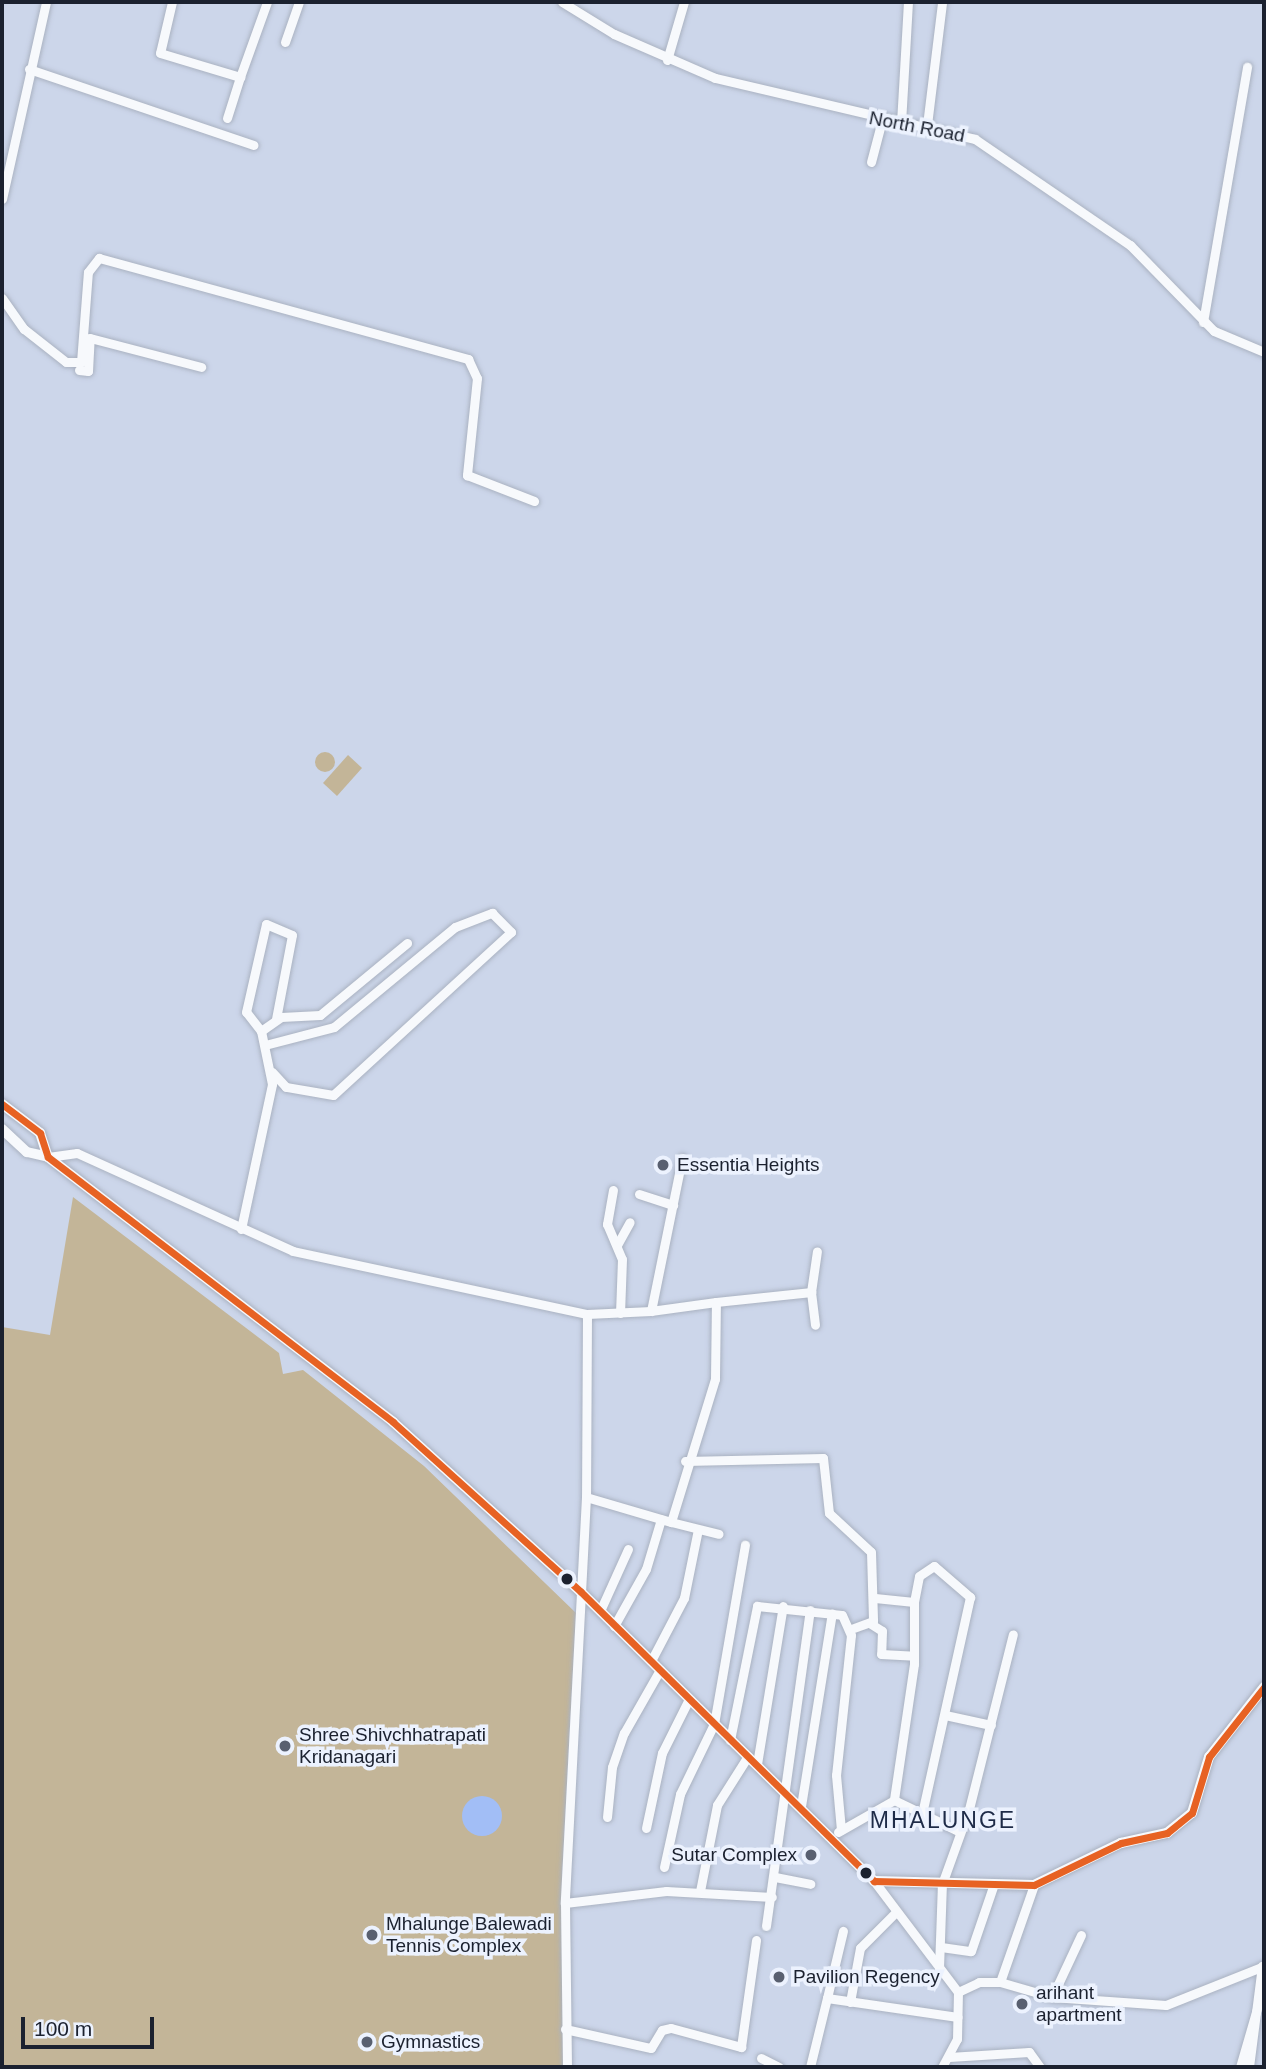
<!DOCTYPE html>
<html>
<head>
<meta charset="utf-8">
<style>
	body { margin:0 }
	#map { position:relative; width:1266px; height:2069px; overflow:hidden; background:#ccd6ea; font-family:Arial,sans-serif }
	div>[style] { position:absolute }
	.green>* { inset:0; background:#c3b598 }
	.round { border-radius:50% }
	.water>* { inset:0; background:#a2bef6 }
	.roads { filter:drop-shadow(0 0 2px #aab2c1) drop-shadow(0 0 2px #aab2c1) }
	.minor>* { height:9px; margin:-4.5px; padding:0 4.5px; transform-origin:4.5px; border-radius:4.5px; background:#f7f9fc }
	.major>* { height:10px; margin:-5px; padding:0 5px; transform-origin:5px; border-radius:5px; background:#f7f9fc }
	.bus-1>* { height:7px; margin:-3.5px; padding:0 3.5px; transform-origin:3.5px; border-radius:3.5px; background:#e76223 }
	.dots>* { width:19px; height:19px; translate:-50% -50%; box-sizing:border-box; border:4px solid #ecf2fe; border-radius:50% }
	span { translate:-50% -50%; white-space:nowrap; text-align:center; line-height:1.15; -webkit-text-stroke:7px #ecf2fe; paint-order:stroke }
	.street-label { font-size:19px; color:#1b212f }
	.poi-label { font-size:19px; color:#1b212f }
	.left { translate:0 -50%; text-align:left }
	.right { translate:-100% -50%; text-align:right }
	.quarter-label { font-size:23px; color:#1e2b48; letter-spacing:2px }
	.frame { position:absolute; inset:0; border:4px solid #1b212f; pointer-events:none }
	.scale { position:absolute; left:21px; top:2017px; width:133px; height:32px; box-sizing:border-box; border:4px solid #1b212f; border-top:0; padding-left:9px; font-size:21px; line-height:24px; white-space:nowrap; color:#1b212f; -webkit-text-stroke:5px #ecf2fe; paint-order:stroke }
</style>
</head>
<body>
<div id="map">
	<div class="green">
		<div class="round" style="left:315px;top:752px;width:20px;height:20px"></div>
		<div style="clip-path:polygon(348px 755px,362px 768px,337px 796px,323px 783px)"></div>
		<div style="clip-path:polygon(73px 1197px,279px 1353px,283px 1374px,303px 1370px,424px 1466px,576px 1613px,562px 1878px,568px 2067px,2px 2067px,2px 1327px,50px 1335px)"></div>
	</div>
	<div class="water">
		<div class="round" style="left:462px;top:1796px;width:40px;height:40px"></div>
	</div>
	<div class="roads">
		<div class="minor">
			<div style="left:172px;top:2px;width:52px;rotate:103.2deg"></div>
			<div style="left:160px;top:53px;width:84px;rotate:16.7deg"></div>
			<div style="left:240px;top:77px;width:43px;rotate:107.6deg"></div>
			<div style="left:562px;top:2px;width:61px;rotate:31.6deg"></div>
			<div style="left:614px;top:34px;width:110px;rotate:23.5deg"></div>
			<div style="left:715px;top:78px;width:267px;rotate:13.2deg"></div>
			<div style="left:975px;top:139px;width:188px;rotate:34.4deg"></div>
			<div style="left:1130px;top:245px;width:120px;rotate:45.7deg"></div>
			<div style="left:1214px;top:331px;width:54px;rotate:22.8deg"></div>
			<div style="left:285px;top:42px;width:42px;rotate:-70.7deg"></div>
			<div style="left:667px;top:60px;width:60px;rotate:-73.7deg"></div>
			<div style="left:29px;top:69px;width:237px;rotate:18.7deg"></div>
			<div style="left:240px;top:77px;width:80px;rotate:-70.2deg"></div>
			<div style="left:901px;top:123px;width:121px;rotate:-86.7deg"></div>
			<div style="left:927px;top:125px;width:124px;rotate:-83deg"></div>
			<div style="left:871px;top:162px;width:43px;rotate:-75.3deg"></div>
			<div style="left:2px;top:199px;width:202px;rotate:-77.4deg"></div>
			<div style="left:2px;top:298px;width:38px;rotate:55deg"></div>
			<div style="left:24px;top:329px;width:53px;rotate:38.2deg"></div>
			<div style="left:66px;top:362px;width:15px"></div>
			<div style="left:81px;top:362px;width:90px;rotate:-85.6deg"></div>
			<div style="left:88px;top:272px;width:18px;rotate:-52deg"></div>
			<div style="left:99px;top:258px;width:383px;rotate:15.3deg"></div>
			<div style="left:468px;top:359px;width:21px;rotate:65deg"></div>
			<div style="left:477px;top:378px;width:98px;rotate:95.9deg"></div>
			<div style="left:467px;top:475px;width:72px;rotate:21.2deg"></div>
			<div style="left:1203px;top:322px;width:259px;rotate:-80.2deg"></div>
			<div style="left:79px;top:370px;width:9px;rotate:6deg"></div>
			<div style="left:88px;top:371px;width:33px;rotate:-87deg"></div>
			<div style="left:90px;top:338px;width:115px;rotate:14.6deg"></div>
			<div style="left:261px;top:1031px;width:24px;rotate:-35deg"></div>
			<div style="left:281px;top:1017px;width:39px;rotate:-3deg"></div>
			<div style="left:320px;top:1015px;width:113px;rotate:-39.6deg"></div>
			<div style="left:265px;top:1045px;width:71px;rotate:-14.6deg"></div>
			<div style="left:334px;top:1027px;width:157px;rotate:-39.6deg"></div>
			<div style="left:455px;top:927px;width:40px;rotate:-21deg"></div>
			<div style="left:492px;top:913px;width:27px;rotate:45deg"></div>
			<div style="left:511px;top:932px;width:241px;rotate:137.5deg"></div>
			<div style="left:333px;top:1095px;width:48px;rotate:-170.3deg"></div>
			<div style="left:286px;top:1087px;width:21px;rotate:-133deg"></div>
			<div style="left:48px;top:1157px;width:29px;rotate:-8deg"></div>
			<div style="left:77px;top:1153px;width:237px;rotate:24.4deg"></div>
			<div style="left:293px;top:1251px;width:301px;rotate:12.1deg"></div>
			<div style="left:587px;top:1314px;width:183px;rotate:90.3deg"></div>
			<div style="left:586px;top:1497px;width:407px;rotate:93deg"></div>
			<div style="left:565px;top:1903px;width:164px;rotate:89.3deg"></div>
			<div style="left:613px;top:1190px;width:35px;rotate:100deg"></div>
			<div style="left:607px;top:1224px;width:38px;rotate:67deg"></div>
			<div style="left:622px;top:1259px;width:54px;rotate:92.1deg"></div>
			<div style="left:639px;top:1194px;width:36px;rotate:18deg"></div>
			<div style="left:241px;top:1229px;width:148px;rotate:-77.9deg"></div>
			<div style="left:272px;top:1084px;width:54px;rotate:-101.7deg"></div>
			<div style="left:261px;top:1031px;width:24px;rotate:-128deg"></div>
			<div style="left:246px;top:1012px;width:90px;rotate:-77.2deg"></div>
			<div style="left:266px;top:924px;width:28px;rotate:23deg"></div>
			<div style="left:292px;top:935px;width:86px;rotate:100.8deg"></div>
			<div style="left:617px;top:1245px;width:26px;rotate:-61deg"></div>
			<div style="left:811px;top:1292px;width:41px;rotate:-81.7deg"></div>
			<div style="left:716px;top:1302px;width:96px;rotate:-6deg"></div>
			<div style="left:811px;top:1292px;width:33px;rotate:83deg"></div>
			<div style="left:587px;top:1314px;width:64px;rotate:-2.7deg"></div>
			<div style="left:651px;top:1311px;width:156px;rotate:-78.5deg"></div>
			<div style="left:685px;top:1461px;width:138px;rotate:-1.2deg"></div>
			<div style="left:823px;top:1458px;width:55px;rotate:83.8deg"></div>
			<div style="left:829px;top:1513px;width:57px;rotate:42.9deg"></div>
			<div style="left:871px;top:1552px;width:69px;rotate:88.3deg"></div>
			<div style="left:873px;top:1621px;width:23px;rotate:160deg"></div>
			<div style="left:586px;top:1497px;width:89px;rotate:16.4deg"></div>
			<div style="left:671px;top:1522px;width:150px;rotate:-72.9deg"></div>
			<div style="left:715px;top:1379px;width:77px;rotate:-89.3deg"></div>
			<div style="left:716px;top:1302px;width:66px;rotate:172.1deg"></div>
			<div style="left:671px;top:1522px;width:49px;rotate:14deg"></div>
			<div style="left:875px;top:1598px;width:39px;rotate:6deg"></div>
			<div style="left:914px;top:1602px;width:26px;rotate:-79deg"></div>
			<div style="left:919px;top:1576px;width:18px;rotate:-34deg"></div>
			<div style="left:934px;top:1566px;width:48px;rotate:40.7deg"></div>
			<div style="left:970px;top:1597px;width:222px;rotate:102.5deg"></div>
			<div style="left:914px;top:1602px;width:62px;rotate:90deg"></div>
			<div style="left:914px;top:1664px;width:137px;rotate:98.4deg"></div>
			<div style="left:894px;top:1800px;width:71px;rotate:25.8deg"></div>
			<div style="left:600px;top:1611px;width:68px;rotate:-65.7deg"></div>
			<div style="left:871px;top:1624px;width:13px;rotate:32deg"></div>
			<div style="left:882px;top:1631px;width:23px;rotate:92deg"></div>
			<div style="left:881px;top:1654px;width:33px;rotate:3deg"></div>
			<div style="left:614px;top:1626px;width:65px;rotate:-60.7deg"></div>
			<div style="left:646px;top:1569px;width:52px;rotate:-73.3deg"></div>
			<div style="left:651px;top:1661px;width:71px;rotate:-62.4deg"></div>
			<div style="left:684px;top:1598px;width:70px;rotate:-78.5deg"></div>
			<div style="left:945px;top:1715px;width:47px;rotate:12.3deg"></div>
			<div style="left:730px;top:1740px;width:137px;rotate:-78.6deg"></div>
			<div style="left:757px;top:1606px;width:85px;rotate:6deg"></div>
			<div style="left:842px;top:1615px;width:22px;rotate:66deg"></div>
			<div style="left:851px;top:1635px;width:141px;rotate:96.1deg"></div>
			<div style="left:836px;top:1775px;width:55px;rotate:84.8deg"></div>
			<div style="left:757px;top:1764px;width:160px;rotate:-80.7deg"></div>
			<div style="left:801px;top:1806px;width:195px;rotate:-80.9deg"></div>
			<div style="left:607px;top:1817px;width:50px;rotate:-84.3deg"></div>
			<div style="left:612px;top:1767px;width:36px;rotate:-71deg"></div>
			<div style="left:624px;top:1733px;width:73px;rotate:-60.3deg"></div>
			<div style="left:646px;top:1828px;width:77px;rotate:-78deg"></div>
			<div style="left:662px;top:1753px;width:60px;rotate:-63.4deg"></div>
			<div style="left:838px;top:1832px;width:64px;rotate:-29.7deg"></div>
			<div style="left:664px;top:1867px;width:75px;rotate:-77.6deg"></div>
			<div style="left:680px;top:1794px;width:78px;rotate:-64.1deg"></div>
			<div style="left:714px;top:1724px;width:182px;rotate:-80.2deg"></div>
			<div style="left:775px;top:1877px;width:36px;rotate:11deg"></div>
			<div style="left:874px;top:1881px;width:139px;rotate:52.9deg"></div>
			<div style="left:700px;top:1891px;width:88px;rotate:-78.8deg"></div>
			<div style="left:717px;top:1805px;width:58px;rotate:-57.7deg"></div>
			<div style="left:565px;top:1903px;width:102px;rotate:-6.8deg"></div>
			<div style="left:666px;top:1891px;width:106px;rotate:3.2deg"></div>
			<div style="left:766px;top:1926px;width:319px;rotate:-82.1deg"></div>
			<div style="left:1081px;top:1935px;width:68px;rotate:115.1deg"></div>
			<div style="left:1052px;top:1997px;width:114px;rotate:4deg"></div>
			<div style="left:1166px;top:2005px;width:105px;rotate:-21.7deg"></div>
			<div style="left:941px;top:1947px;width:30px;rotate:8deg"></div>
			<div style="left:971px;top:1951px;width:71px;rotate:-71.1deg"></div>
			<div style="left:939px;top:1968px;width:84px;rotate:-88deg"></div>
			<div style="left:942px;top:1884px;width:80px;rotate:-70.2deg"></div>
			<div style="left:969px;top:1809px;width:180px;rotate:-75.9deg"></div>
			<div style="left:1000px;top:1982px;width:54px;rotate:16.1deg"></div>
			<div style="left:958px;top:1992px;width:23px;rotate:-25deg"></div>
			<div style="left:979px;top:1982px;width:21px"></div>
			<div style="left:1000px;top:1982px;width:103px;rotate:-70.7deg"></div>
			<div style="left:827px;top:1998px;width:69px;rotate:-76.6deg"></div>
			<div style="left:850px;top:2002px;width:55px;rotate:-79.5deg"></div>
			<div style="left:860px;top:1948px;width:51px;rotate:-45deg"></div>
			<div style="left:565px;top:2029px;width:88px;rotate:12.5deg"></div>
			<div style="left:651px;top:2048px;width:21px;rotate:-59deg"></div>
			<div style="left:662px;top:2030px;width:9px;rotate:-13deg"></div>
			<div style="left:671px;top:2028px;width:73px;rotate:15.2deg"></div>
			<div style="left:741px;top:2047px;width:108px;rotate:-82deg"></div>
			<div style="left:949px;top:2057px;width:80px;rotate:-3.6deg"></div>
			<div style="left:1029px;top:2052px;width:19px;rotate:54deg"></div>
			<div style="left:761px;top:2058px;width:20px;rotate:27deg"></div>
			<div style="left:810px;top:2067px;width:71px;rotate:-76.2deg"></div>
			<div style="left:827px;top:1998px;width:132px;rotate:8.3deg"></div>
			<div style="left:942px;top:2067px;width:32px;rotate:-62deg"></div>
			<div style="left:957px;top:2039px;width:47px;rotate:-88.8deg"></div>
			<div style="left:1240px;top:2067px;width:65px;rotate:-73.8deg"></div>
			<div style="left:1249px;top:2067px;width:102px;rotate:-82.7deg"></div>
		</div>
		<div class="major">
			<div style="left:2px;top:1104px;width:48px;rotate:37.3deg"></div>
			<div style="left:40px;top:1133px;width:25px;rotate:72deg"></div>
			<div style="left:2px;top:1129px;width:34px;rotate:43deg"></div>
			<div style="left:27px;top:1152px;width:22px;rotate:13deg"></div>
			<div style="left:48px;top:1157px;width:435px;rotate:37.5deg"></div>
			<div style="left:393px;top:1422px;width:253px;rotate:42.1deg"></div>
			<div style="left:581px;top:1592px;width:412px;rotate:44.6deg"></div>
			<div style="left:874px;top:1881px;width:160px;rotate:1.4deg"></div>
			<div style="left:1034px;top:1885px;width:97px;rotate:-25.8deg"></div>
			<div style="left:1121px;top:1843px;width:47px;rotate:-12.3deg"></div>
			<div style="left:1167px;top:1833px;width:32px;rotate:-39deg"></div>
			<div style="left:1192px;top:1813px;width:59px;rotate:-73.1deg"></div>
			<div style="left:1209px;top:1757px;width:89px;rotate:-51.8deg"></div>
		</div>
	</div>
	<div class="bus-1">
		<div style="left:2px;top:1104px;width:48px;rotate:37.3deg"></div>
		<div style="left:40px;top:1133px;width:25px;rotate:72deg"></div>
		<div style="left:48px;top:1157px;width:435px;rotate:37.5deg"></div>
		<div style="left:393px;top:1422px;width:253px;rotate:42.1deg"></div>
		<div style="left:581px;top:1592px;width:412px;rotate:44.6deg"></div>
		<div style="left:874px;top:1881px;width:160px;rotate:1.4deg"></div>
		<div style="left:1034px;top:1885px;width:97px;rotate:-25.8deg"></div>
		<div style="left:1121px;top:1843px;width:47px;rotate:-12.3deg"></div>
		<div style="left:1167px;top:1833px;width:32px;rotate:-39deg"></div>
		<div style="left:1192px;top:1813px;width:59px;rotate:-73.1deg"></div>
		<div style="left:1209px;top:1757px;width:89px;rotate:-51.8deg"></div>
	</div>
	<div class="dots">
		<div style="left:663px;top:1165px;background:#596070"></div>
		<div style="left:567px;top:1579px;background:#1b212f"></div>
		<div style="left:285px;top:1746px;background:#596070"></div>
		<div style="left:811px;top:1855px;background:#596070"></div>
		<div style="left:866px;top:1873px;background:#1b212f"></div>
		<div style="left:372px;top:1935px;background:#596070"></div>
		<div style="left:779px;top:1977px;background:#596070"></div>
		<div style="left:1022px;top:2004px;background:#596070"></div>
		<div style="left:367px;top:2042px;background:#596070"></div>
	</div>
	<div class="street-label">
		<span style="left:917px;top:127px;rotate:11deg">North Road</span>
	</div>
	<div class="poi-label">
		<span class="left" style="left:677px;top:1165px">Essentia Heights</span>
		<span class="left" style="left:299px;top:1746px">Shree Shivchhatrapati<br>Kridanagari</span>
		<span class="right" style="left:797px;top:1855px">Sutar Complex</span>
		<span class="left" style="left:386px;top:1935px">Mhalunge Balewadi<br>Tennis Complex</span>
		<span class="left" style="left:793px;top:1977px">Pavilion Regency</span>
		<span class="left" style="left:1036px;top:2004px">arihant<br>apartment</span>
		<span class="left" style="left:381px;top:2042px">Gymnastics</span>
	</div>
	<div class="quarter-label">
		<span style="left:943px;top:1820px">MHALUNGE</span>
	</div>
	<div class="frame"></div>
	<div class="scale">100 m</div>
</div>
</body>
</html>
